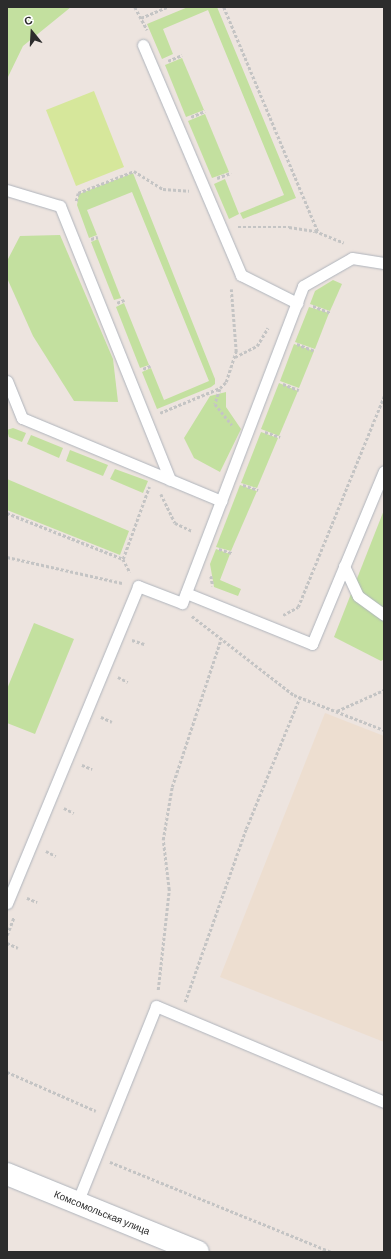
<!DOCTYPE html>
<html>
<head>
<meta charset="utf-8">
<style>
	body { margin:0 }
	#map { position:relative; width:391px; height:1259px; overflow:hidden; background:#ede4df; font-family:Barlow,sans-serif }
	div>[style] { position:absolute }
	.education>* { inset:0; background:#edded0 }
	.green>* { inset:0; background:#c3e09f }
	.pitch>* { inset:0; background:#d6e79b }
	.path>* { height:2.5px; margin-top:-1.25px; transform-origin:0; background:repeating-linear-gradient(90deg,#c4c4c4 0 3px,transparent 0 5px) }
	.roads { filter:drop-shadow(0 0 1px #afb4bc) drop-shadow(0 0 1px #afb4bc) }
	.service>* { height:11px; margin:-5.5px; padding:0 5.5px; transform-origin:5.5px; border-radius:5.5px; background:#fff }
	.secondary>* { height:22px; margin:-11px; padding:0 11px; transform-origin:11px; border-radius:11px; background:#fff }
	span { translate:-50% -50%; white-space:nowrap; text-align:center; line-height:1.15; -webkit-text-stroke:3px #fff; paint-order:stroke }
	.street-label { font-size:10px; color:#2c2c2c }
	.frame { position:absolute; inset:0; border:8px solid #2c2c2c; pointer-events:none }
	.north { position:absolute; left:12px; top:12px; width:40px; height:40px; -webkit-text-stroke:3px #fff; paint-order:stroke; rotate:342deg; font-size:11px; font-weight:700; line-height:16px; text-align:center; color:#2c2c2c }
	.north::after { content:''; display:block; margin:auto; width:14px; height:18px; background:#2c2c2c; clip-path:polygon(50% 0,100% 100%,50% 72%,0 100%) }
</style>
</head>
<body>
<div id="map">
	<div class="education">
		<div style="clip-path:polygon(325px 713px,384px 736px,384px 1042px,220px 977px)"></div>
	</div>
	<div class="green">
		<div style="clip-path:polygon(7px 7px,71px 7px,23px 46px,7px 79px)"></div>
		<div style="clip-path:polygon(188px 7px,217px 7px,296px 198px,243px 219px,240px 213px,284px 195px,208px 10px,163px 29px,173px 54px,162px 59px,147px 24px)"></div>
		<div style="clip-path:polygon(182px 58px,204px 110px,186px 117px,165px 65px)"></div>
		<div style="clip-path:polygon(205px 114px,229px 172px,212px 178px,188px 121px)"></div>
		<div style="clip-path:polygon(133px 173px,215px 379px,215px 384px,211px 387px,157px 409px,142px 372px,151px 368px,164px 400px,209px 381px,132px 192px,87px 210px,97px 235px,89px 238px,77px 205px,79px 194px)"></div>
		<div style="clip-path:polygon(225px 179px,239px 214px,229px 219px,214px 184px)"></div>
		<div style="clip-path:polygon(60px 235px,113px 359px,118px 402px,74px 401px,33px 336px,7px 278px,7px 261px,20px 236px)"></div>
		<div style="clip-path:polygon(98px 239px,121px 298px,114px 300px,91px 242px)"></div>
		<div style="clip-path:polygon(333px 280px,342px 284px,330px 311px,310px 304px,315px 291px)"></div>
		<div style="clip-path:polygon(124px 303px,149px 365px,140px 368px,116px 307px)"></div>
		<div style="clip-path:polygon(309px 307px,329px 313px,315px 349px,295px 342px)"></div>
		<div style="clip-path:polygon(294px 344px,314px 351px,299px 388px,280px 381px)"></div>
		<div style="clip-path:polygon(279px 383px,298px 391px,279px 436px,261px 429px)"></div>
		<div style="clip-path:polygon(226px 392px,226px 407px,241px 429px,220px 472px,194px 458px,184px 438px,210px 396px)"></div>
		<div style="clip-path:polygon(13px 428px,26px 433px,22px 442px,9px 437px,7px 430px)"></div>
		<div style="clip-path:polygon(261px 432px,278px 438px,257px 488px,241px 483px)"></div>
		<div style="clip-path:polygon(31px 435px,63px 448px,59px 458px,27px 444px)"></div>
		<div style="clip-path:polygon(70px 450px,108px 465px,103px 476px,66px 461px)"></div>
		<div style="clip-path:polygon(115px 469px,148px 481px,143px 493px,110px 479px)"></div>
		<div style="clip-path:polygon(7px 479px,129px 531px,120px 555px,7px 510px)"></div>
		<div style="clip-path:polygon(240px 485px,257px 491px,231px 551px,216px 547px)"></div>
		<div style="clip-path:polygon(384px 510px,384px 659px,381px 661px,334px 637px)"></div>
		<div style="clip-path:polygon(216px 549px,230px 554px,220px 580px,241px 589px,238px 596px,214px 587px,210px 564px)"></div>
		<div style="clip-path:polygon(34px 623px,74px 639px,35px 734px,7px 723px,7px 689px)"></div>
	</div>
	<div class="pitch">
		<div style="clip-path:polygon(94px 91px,124px 167px,76px 186px,46px 110px)"></div>
	</div>
	<div class="path">
		<div style="left:135px;top:7px;width:26px;rotate:62deg"></div>
		<div style="left:224px;top:7px;width:244px;rotate:67.3deg"></div>
		<div style="left:141px;top:18px;width:28px;rotate:-23deg"></div>
		<div style="left:168px;top:61px;width:15px;rotate:-23deg"></div>
		<div style="left:191px;top:117px;width:15px;rotate:-23deg"></div>
		<div style="left:217px;top:178px;width:15px;rotate:-20deg"></div>
		<div style="left:76px;top:201px;width:8px;rotate:-76deg"></div>
		<div style="left:78px;top:193px;width:60px;rotate:-21.4deg"></div>
		<div style="left:134px;top:171px;width:34px;rotate:32deg"></div>
		<div style="left:163px;top:189px;width:26px;rotate:4deg"></div>
		<div style="left:238px;top:227px;width:51px"></div>
		<div style="left:289px;top:227px;width:26px;rotate:9deg"></div>
		<div style="left:315px;top:231px;width:31px;rotate:22deg"></div>
		<div style="left:91px;top:239px;width:7px;rotate:-16deg"></div>
		<div style="left:117px;top:303px;width:8px;rotate:-23deg"></div>
		<div style="left:313px;top:306px;width:19px;rotate:21deg"></div>
		<div style="left:297px;top:344px;width:19px;rotate:21deg"></div>
		<div style="left:235px;top:357px;width:25px;rotate:-27deg"></div>
		<div style="left:257px;top:346px;width:21px;rotate:-59deg"></div>
		<div style="left:143px;top:369px;width:8px;rotate:-23deg"></div>
		<div style="left:283px;top:384px;width:17px;rotate:21deg"></div>
		<div style="left:220px;top:389px;width:16px;rotate:108deg"></div>
		<div style="left:215px;top:404px;width:27px;rotate:51deg"></div>
		<div style="left:160px;top:413px;width:65px;rotate:-22.6deg"></div>
		<div style="left:220px;top:388px;width:8px;rotate:-45deg"></div>
		<div style="left:226px;top:382px;width:32px;rotate:-72deg"></div>
		<div style="left:236px;top:352px;width:63px;rotate:-94.5deg"></div>
		<div style="left:265px;top:432px;width:16px;rotate:18deg"></div>
		<div style="left:243px;top:485px;width:16px;rotate:18deg"></div>
		<div style="left:161px;top:494px;width:32px;rotate:64deg"></div>
		<div style="left:175px;top:523px;width:19px;rotate:25deg"></div>
		<div style="left:7px;top:513px;width:125px;rotate:21.6deg"></div>
		<div style="left:123px;top:559px;width:77px;rotate:-70.1deg"></div>
		<div style="left:219px;top:549px;width:14px;rotate:17deg"></div>
		<div style="left:7px;top:557px;width:118px;rotate:12.7deg"></div>
		<div style="left:123px;top:559px;width:15px;rotate:62deg"></div>
		<div style="left:211px;top:576px;width:10px;rotate:79deg"></div>
		<div style="left:283px;top:615px;width:17px;rotate:-28deg"></div>
		<div style="left:298px;top:607px;width:228px;rotate:-67.8deg"></div>
		<div style="left:192px;top:616px;width:129px;rotate:37.8deg"></div>
		<div style="left:294px;top:695px;width:97px;rotate:21.3deg"></div>
		<div style="left:132px;top:640px;width:13px;rotate:18deg"></div>
		<div style="left:118px;top:677px;width:11px;rotate:27deg"></div>
		<div style="left:337px;top:711px;width:51px;rotate:-24.1deg"></div>
		<div style="left:101px;top:717px;width:12px;rotate:24deg"></div>
		<div style="left:82px;top:765px;width:11px;rotate:22deg"></div>
		<div style="left:64px;top:808px;width:11px;rotate:27deg"></div>
		<div style="left:46px;top:851px;width:11px;rotate:27deg"></div>
		<div style="left:27px;top:898px;width:11px;rotate:22deg"></div>
		<div style="left:7px;top:935px;width:19px;rotate:-69deg"></div>
		<div style="left:7px;top:943px;width:12px;rotate:24deg"></div>
		<div style="left:158px;top:990px;width:101px;rotate:-83.7deg"></div>
		<div style="left:169px;top:890px;width:50px;rotate:-96.8deg"></div>
		<div style="left:163px;top:840px;width:54px;rotate:-80.4deg"></div>
		<div style="left:172px;top:787px;width:156px;rotate:-71.7deg"></div>
		<div style="left:185px;top:1002px;width:183px;rotate:-70.6deg"></div>
		<div style="left:246px;top:829px;width:143px;rotate:-67.8deg"></div>
		<div style="left:7px;top:1072px;width:97px;rotate:23.7deg"></div>
		<div style="left:110px;top:1162px;width:240px;rotate:22.1deg"></div>
	</div>
	<div class="roads">
		<div class="service">
			<div style="left:143px;top:45px;width:250px;rotate:66.9deg"></div>
			<div style="left:241px;top:275px;width:63px;rotate:26.6deg"></div>
			<div style="left:7px;top:190px;width:55px;rotate:16.8deg"></div>
			<div style="left:60px;top:206px;width:295px;rotate:68.1deg"></div>
			<div style="left:7px;top:381px;width:40px;rotate:68deg"></div>
			<div style="left:22px;top:418px;width:216px;rotate:22.6deg"></div>
			<div style="left:344px;top:566px;width:33px;rotate:65deg"></div>
			<div style="left:358px;top:596px;width:32px;rotate:36deg"></div>
			<div style="left:186px;top:593px;width:136px;rotate:22deg"></div>
			<div style="left:312px;top:644px;width:187px;rotate:-67.4deg"></div>
			<div style="left:7px;top:903px;width:343px;rotate:-67.5deg"></div>
			<div style="left:138px;top:586px;width:47px;rotate:21.1deg"></div>
			<div style="left:182px;top:603px;width:339px;rotate:-69.1deg"></div>
			<div style="left:303px;top:286px;width:56px;rotate:-29.7deg"></div>
			<div style="left:352px;top:258px;width:32px;rotate:9deg"></div>
			<div style="left:77px;top:1203px;width:212px;rotate:-68.1deg"></div>
			<div style="left:156px;top:1006px;width:247px;rotate:22.8deg"></div>
		</div>
		<div class="secondary">
			<div style="left:7px;top:1174px;width:206px;rotate:22.2deg"></div>
		</div>
	</div>
	<div class="street-label">
		<span style="left:102px;top:1213px;rotate:22deg">Комсомольская улица</span>
	</div>
	<div class="frame"></div>
	<div class="north">С</div>
</div>
</body>
</html>
